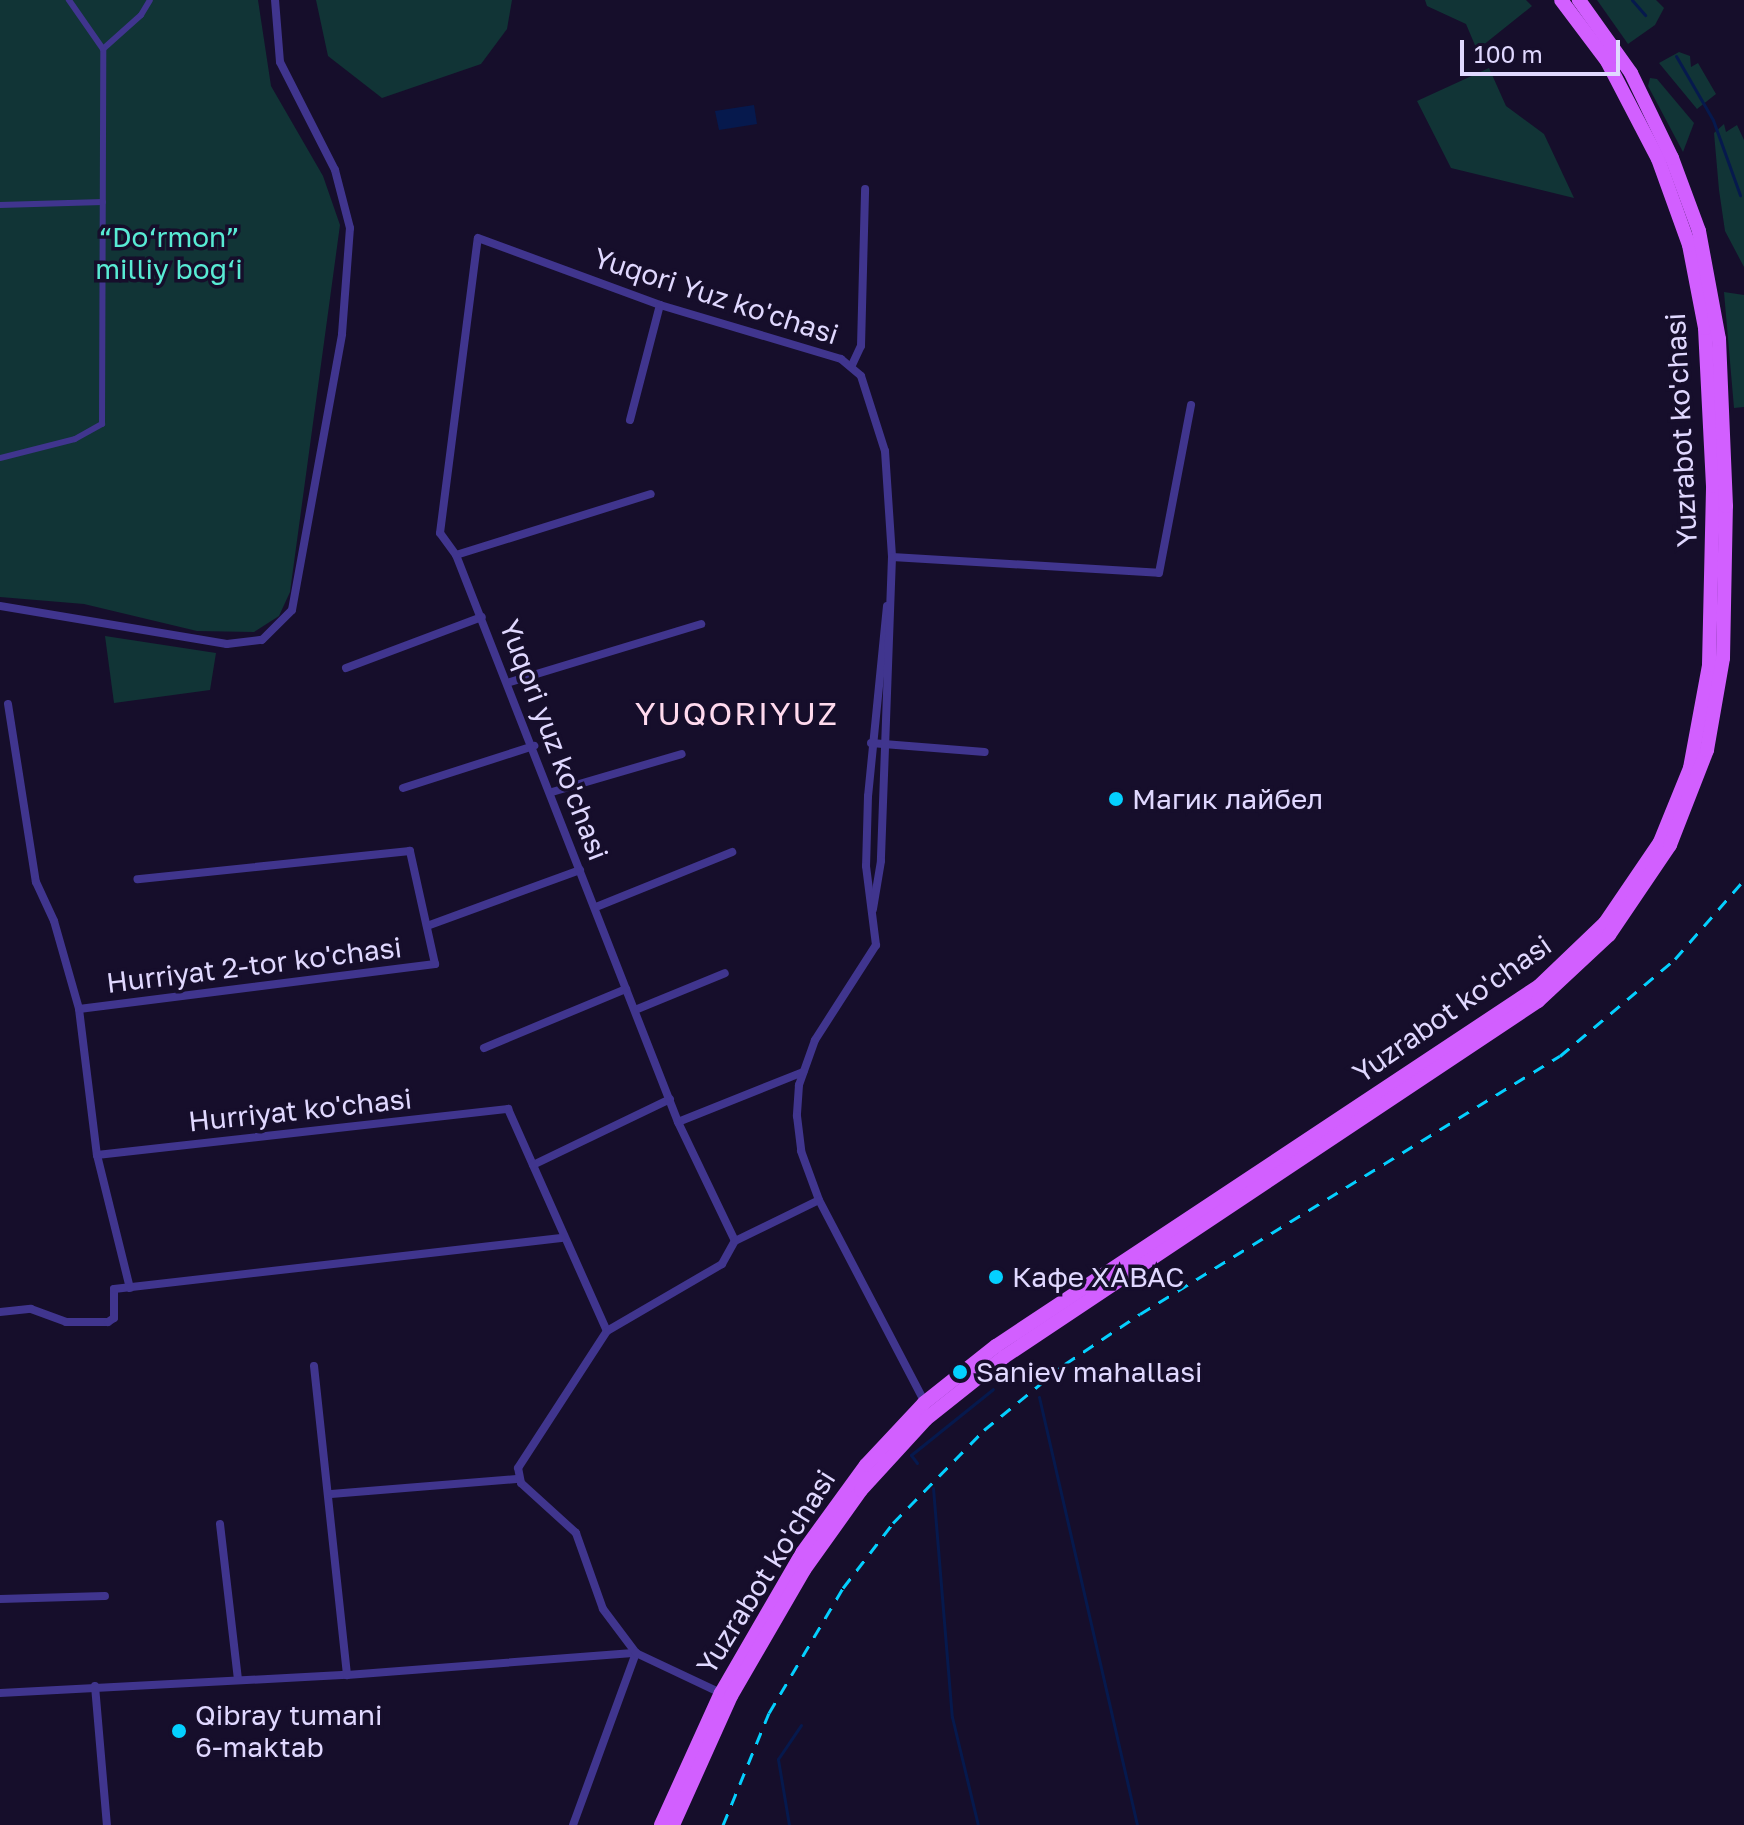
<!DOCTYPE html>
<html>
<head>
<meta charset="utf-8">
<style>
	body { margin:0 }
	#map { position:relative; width:1744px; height:1825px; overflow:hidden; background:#160e2b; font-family:"Golos Text",sans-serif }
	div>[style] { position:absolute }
	.green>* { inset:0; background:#113436 }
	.water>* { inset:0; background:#06194d }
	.stream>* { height:3px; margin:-1.5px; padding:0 1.5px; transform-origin:1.5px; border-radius:1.5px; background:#06194d }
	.pedestrian>* { height:6px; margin:-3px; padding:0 3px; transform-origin:3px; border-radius:3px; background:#40358e }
	.minor>* { height:8px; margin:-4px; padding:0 4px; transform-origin:4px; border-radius:4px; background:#40358e }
	.primary>* { height:14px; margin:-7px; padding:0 7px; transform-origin:7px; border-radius:7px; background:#d25fff }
	.rail>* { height:3px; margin-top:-1.5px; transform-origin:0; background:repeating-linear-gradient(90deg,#04d0ff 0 12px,transparent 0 22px) }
	.dots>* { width:22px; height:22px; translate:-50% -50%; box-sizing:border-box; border:4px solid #160e2b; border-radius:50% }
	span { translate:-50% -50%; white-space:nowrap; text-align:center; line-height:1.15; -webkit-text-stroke:7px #160e2b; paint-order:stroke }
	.park-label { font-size:28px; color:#58ebd4 }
	.street-label { font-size:28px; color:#e0d8ff }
	.poi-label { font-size:28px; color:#e0d8ff }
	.left { translate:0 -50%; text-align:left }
	.quarter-label { font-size:32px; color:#ffdaee; letter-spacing:2px }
	.scale { position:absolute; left:1460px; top:40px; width:160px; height:36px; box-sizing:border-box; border:4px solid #e0d8ff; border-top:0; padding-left:10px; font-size:24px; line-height:28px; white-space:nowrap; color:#e0d8ff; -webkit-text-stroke:6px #160e2b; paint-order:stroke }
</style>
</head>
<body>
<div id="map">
	<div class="green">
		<div style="clip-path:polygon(0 0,258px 0,271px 86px,323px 176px,340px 225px,290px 592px,279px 616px,254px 632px,197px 631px,84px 604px,0 597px)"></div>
		<div style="clip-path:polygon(316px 0,512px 0,507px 29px,481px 64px,382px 98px,328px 56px)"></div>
		<div style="clip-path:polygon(1425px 0,1526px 0,1532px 6px,1477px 50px,1466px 24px,1427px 6px)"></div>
		<div style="clip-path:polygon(1597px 0,1656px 0,1664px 8px,1655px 25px,1628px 44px)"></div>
		<div style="clip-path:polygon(1679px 52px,1690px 56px,1691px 67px,1698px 63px,1716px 94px,1697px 109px,1659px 63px)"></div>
		<div style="clip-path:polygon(1489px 68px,1506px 106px,1544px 134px,1574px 198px,1451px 168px,1417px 101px)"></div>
		<div style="clip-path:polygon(1650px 78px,1657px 79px,1694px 123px,1683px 152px,1648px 86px)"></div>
		<div style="clip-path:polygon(1724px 124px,1726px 132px,1737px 125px,1744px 140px,1744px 267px,1725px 231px,1719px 190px,1714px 133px)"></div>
		<div style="clip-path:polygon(1724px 292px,1744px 295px,1744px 407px,1734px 408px)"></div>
		<div style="clip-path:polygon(105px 636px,216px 653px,210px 690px,114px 703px)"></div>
	</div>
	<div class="water">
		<div style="clip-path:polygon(754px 105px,757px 124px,719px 130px,715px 111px)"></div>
	</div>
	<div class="stream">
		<div style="left:1632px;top:0;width:20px;rotate:49deg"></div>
		<div style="left:1676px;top:56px;width:74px;rotate:60deg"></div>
		<div style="left:1713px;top:120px;width:80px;rotate:70.2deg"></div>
		<div style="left:1039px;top:1397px;width:439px;rotate:77.1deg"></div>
		<div style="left:917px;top:1463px;width:10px;rotate:-127deg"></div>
		<div style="left:911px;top:1455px;width:105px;rotate:-38.8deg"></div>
		<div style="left:933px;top:1488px;width:230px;rotate:85.3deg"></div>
		<div style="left:952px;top:1717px;width:111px;rotate:76.5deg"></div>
		<div style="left:789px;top:1825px;width:67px;rotate:-99.5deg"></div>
		<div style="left:778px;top:1759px;width:41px;rotate:-55.9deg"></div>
	</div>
	<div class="pedestrian">
		<div style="left:103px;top:49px;width:51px;rotate:-41.8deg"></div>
		<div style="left:141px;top:15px;width:17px;rotate:-59deg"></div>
		<div style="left:0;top:205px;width:103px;rotate:-1.7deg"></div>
		<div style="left:0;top:458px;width:77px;rotate:-14.2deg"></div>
		<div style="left:75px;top:439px;width:31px;rotate:-29deg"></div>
		<div style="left:102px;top:424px;width:375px;rotate:-89.8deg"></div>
		<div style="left:103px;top:49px;width:60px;rotate:-124.8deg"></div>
	</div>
	<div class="minor">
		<div style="left:852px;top:365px;width:21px;rotate:-65deg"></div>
		<div style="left:861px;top:346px;width:157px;rotate:-88.5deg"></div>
		<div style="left:630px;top:420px;width:119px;rotate:-75.4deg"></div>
		<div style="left:456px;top:555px;width:204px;rotate:-17.4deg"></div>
		<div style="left:892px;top:557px;width:267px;rotate:3.4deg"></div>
		<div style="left:1159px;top:573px;width:171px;rotate:-79.2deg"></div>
		<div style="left:0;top:606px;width:230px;rotate:9.5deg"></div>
		<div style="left:227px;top:644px;width:35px;rotate:-7deg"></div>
		<div style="left:262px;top:640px;width:42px;rotate:-45deg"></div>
		<div style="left:292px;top:610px;width:280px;rotate:-79.7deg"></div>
		<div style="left:342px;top:334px;width:106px;rotate:-85.7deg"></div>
		<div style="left:350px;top:228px;width:60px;rotate:-104.5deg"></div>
		<div style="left:335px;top:170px;width:121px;rotate:-117deg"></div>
		<div style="left:280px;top:62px;width:62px;rotate:-94.6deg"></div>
		<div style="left:887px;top:606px;width:191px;rotate:95.7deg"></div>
		<div style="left:868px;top:796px;width:70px;rotate:91.6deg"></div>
		<div style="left:866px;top:866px;width:80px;rotate:82.8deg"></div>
		<div style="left:876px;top:945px;width:113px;rotate:122.7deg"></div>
		<div style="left:815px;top:1040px;width:48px;rotate:109.6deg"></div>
		<div style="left:799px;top:1085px;width:31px;rotate:94deg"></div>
		<div style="left:797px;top:1116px;width:35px;rotate:83deg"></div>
		<div style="left:801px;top:1151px;width:52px;rotate:69.8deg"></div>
		<div style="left:819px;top:1200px;width:229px;rotate:62.4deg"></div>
		<div style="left:346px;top:668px;width:145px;rotate:-20.6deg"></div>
		<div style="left:507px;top:683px;width:203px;rotate:-16.9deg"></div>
		<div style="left:8px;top:704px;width:180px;rotate:81.1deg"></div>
		<div style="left:36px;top:882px;width:43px;rotate:65.2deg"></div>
		<div style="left:54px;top:921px;width:91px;rotate:74.1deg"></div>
		<div style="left:79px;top:1009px;width:147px;rotate:83deg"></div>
		<div style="left:97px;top:1155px;width:137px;rotate:76.1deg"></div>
		<div style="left:871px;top:743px;width:114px;rotate:4.5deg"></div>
		<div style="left:403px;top:788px;width:138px;rotate:-17.8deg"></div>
		<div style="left:552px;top:792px;width:135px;rotate:-16.3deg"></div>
		<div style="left:596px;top:907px;width:147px;rotate:-22deg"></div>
		<div style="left:427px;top:926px;width:163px;rotate:-20.1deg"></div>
		<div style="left:79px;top:1009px;width:359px;rotate:-7.2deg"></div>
		<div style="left:435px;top:964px;width:116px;rotate:-102.5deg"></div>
		<div style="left:410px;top:851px;width:274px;rotate:174.1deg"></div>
		<div style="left:635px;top:1010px;width:97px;rotate:-22.3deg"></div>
		<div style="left:484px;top:1048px;width:154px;rotate:-22.6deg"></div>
		<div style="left:678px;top:1122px;width:135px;rotate:-21.8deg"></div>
		<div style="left:97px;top:1155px;width:414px;rotate:-6.4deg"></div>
		<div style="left:508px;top:1109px;width:243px;rotate:66deg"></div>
		<div style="left:533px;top:1165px;width:152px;rotate:-25.7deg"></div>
		<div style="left:735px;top:1241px;width:132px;rotate:-115.6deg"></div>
		<div style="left:678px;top:1122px;width:609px;rotate:-111.38deg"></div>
		<div style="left:456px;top:555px;width:27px;rotate:-126deg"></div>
		<div style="left:440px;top:533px;width:297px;rotate:-82.7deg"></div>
		<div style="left:478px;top:238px;width:194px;rotate:20.2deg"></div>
		<div style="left:660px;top:305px;width:189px;rotate:16.6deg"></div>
		<div style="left:841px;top:359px;width:26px;rotate:40deg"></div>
		<div style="left:861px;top:376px;width:79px;rotate:72.3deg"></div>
		<div style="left:885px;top:451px;width:106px;rotate:86.2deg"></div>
		<div style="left:892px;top:557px;width:304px;rotate:92.1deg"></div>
		<div style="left:881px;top:861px;width:49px;rotate:99.5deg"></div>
		<div style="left:0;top:1312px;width:31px;rotate:-6deg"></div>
		<div style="left:31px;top:1309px;width:37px;rotate:20deg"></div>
		<div style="left:66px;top:1322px;width:42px"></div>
		<div style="left:108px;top:1322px;width:7px;rotate:-34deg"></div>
		<div style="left:114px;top:1318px;width:29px;rotate:-90deg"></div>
		<div style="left:114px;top:1289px;width:450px;rotate:-6.5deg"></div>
		<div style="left:314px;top:1366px;width:311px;rotate:83.9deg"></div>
		<div style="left:331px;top:1494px;width:189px;rotate:-4.6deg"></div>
		<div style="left:220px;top:1524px;width:156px;rotate:83.4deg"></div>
		<div style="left:0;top:1599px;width:105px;rotate:-1.6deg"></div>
		<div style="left:95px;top:1686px;width:140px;rotate:85.1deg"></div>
		<div style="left:0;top:1693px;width:347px;rotate:-3deg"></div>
		<div style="left:347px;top:1675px;width:290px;rotate:-4.4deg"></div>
		<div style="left:636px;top:1653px;width:55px;rotate:-126.9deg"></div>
		<div style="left:603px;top:1609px;width:81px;rotate:-109.6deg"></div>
		<div style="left:576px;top:1533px;width:74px;rotate:-137.7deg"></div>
		<div style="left:521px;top:1483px;width:15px;rotate:-101deg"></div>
		<div style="left:518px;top:1468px;width:163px;rotate:-57deg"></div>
		<div style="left:607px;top:1331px;width:133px;rotate:-30.2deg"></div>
		<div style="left:722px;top:1264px;width:26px;rotate:-61deg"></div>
		<div style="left:735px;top:1241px;width:93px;rotate:-26deg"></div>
		<div style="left:573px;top:1825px;width:183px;rotate:-69.9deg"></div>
		<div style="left:636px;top:1653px;width:94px;rotate:25.2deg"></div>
	</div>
	<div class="primary">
		<div style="left:661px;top:1825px;width:145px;rotate:-65.6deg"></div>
		<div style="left:721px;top:1693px;width:162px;rotate:-59.9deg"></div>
		<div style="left:802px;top:1553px;width:109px;rotate:-54deg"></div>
		<div style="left:866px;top:1465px;width:85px;rotate:-46.9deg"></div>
		<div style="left:924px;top:1403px;width:92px;rotate:-38.4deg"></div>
		<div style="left:996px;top:1346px;width:651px;rotate:-33.54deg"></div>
		<div style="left:1539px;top:986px;width:91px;rotate:-43.7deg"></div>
		<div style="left:1605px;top:923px;width:98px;rotate:-55.8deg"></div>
		<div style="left:1660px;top:842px;width:80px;rotate:-67.9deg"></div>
		<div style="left:1690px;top:768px;width:105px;rotate:-79.5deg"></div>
		<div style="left:1709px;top:665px;width:179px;rotate:-88.7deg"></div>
		<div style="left:1713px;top:486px;width:158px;rotate:-92.9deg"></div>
		<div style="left:1705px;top:328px;width:85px;rotate:-100.9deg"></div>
		<div style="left:1689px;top:245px;width:91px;rotate:-109.8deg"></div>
		<div style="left:1658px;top:159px;width:110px;rotate:-117.5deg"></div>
		<div style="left:1607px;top:61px;width:76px;rotate:-127deg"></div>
		<div style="left:673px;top:1825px;width:141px;rotate:-65.8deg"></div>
		<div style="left:731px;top:1696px;width:146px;rotate:-59.9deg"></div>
		<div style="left:804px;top:1570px;width:98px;rotate:-54.5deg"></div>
		<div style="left:861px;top:1490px;width:96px;rotate:-47.5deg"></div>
		<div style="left:926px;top:1419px;width:100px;rotate:-38.5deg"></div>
		<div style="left:1004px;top:1357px;width:642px;rotate:-33.69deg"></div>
		<div style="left:1538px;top:1001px;width:97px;rotate:-42.9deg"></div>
		<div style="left:1609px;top:935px;width:109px;rotate:-55.9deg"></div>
		<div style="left:1670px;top:845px;width:102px;rotate:-68.7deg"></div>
		<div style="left:1707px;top:750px;width:93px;rotate:-80.1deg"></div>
		<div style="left:1723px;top:658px;width:152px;rotate:-88.9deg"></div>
		<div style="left:1726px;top:506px;width:167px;rotate:-92.4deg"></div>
		<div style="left:1719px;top:339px;width:110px;rotate:-100.5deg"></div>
		<div style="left:1699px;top:231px;width:78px;rotate:-110.3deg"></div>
		<div style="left:1672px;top:158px;width:94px;rotate:-115.8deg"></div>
		<div style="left:1631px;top:73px;width:90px;rotate:-125.5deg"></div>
	</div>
	<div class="rail">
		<div style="left:723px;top:1825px;width:121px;rotate:-67.7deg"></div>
		<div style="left:769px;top:1713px;width:145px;rotate:-59.4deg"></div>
		<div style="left:843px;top:1588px;width:82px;rotate:-52.4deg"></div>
		<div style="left:893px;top:1523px;width:130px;rotate:-45.6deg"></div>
		<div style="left:984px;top:1430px;width:104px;rotate:-39.2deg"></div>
		<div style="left:1065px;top:1364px;width:90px;rotate:-33.7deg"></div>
		<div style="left:1140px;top:1314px;width:493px;rotate:-31.6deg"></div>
		<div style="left:1560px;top:1056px;width:150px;rotate:-40.1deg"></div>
		<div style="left:1675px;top:959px;width:105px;rotate:-48.9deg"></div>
	</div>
	<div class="dots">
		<div style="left:1116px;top:799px;background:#04d0ff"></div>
		<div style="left:996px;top:1277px;background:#04d0ff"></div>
		<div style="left:960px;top:1372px;background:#04d0ff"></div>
		<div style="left:179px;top:1731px;background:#04d0ff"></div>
	</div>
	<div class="park-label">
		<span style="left:169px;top:253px">“Do‘rmon”<br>milliy bog‘i</span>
	</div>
	<div class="street-label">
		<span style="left:716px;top:296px;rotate:18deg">Yuqori Yuz ko'chasi</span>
		<span style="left:1681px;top:430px;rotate:-93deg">Yuzrabot ko'chasi</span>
		<span style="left:554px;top:740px;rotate:69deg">Yuqori yuz ko'chasi</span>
		<span style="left:254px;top:965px;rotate:-7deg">Hurriyat 2-tor ko'chasi</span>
		<span style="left:1452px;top:1009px;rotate:-35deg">Yuzrabot ko'chasi</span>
		<span style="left:300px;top:1110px;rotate:-6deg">Hurriyat ko'chasi</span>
		<span style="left:766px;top:1572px;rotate:-58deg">Yuzrabot ko'chasi</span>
	</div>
	<div class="poi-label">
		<span class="left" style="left:1132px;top:799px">Магик лайбел</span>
		<span class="left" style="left:1012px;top:1277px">Кафе ХАВАС</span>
		<span class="left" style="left:976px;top:1372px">Saniev mahallasi</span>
		<span class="left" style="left:195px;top:1731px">Qibray tumani<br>6-maktab</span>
	</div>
	<div class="quarter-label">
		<span style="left:737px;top:713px">YUQORIYUZ</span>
	</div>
	<div class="scale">100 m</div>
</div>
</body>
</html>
